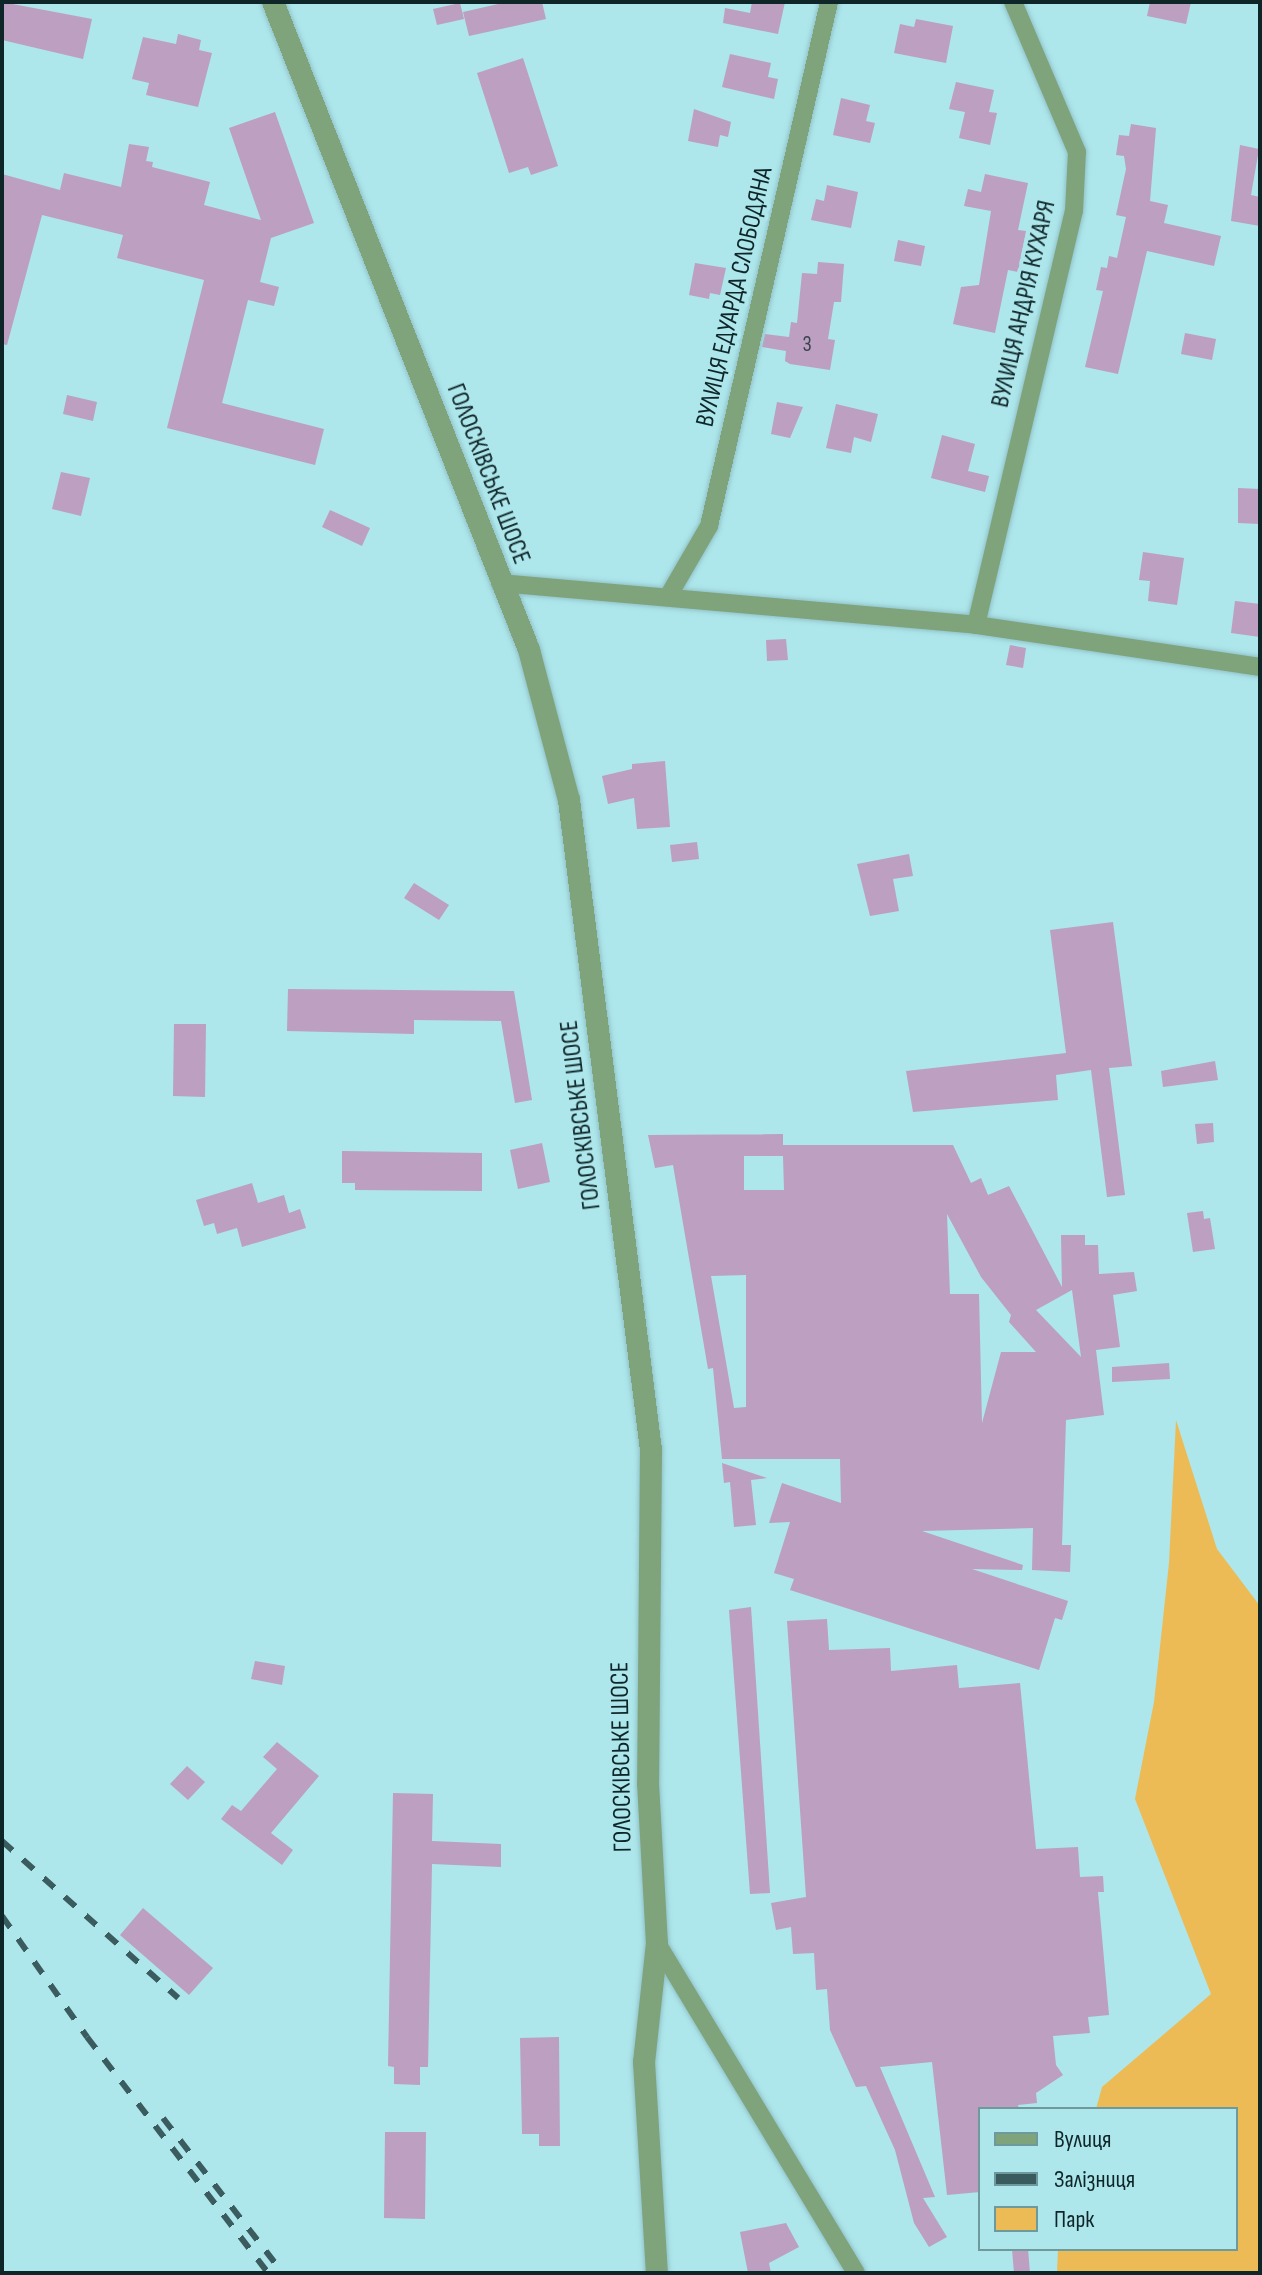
<!DOCTYPE html>
<html>
<head>
<meta charset="utf-8">
<style>
	body { margin:0 }
	#map { position:relative; width:1262px; height:2275px; overflow:hidden; background:#ade6eb; font-family:"Sofia Sans Condensed",sans-serif }
	div>[style] { position:absolute }
	.green>* { inset:0; background:#edbb56 }
	.building>* { inset:0; background:#bd9fc1 }
	.roads { filter:drop-shadow(0 0 2px #91c3c8) drop-shadow(0 0 2px #91c3c8) }
	.minor>* { height:18px; margin:-9px; padding:0 9px; transform-origin:9px; border-radius:9px; background:#7fa47c }
	.tertiary>* { height:22px; margin:-11px; padding:0 11px; transform-origin:11px; border-radius:11px; background:#7fa47c }
	.rail>* { height:6px; margin-top:-3px; transform-origin:0; background:repeating-linear-gradient(90deg,#3b5c5f 0 14px,transparent 0 28px) }
	span { translate:-50% -50%; white-space:nowrap; text-align:center; line-height:1.15; -webkit-text-stroke:8px #ade6eb; paint-order:stroke }
	.number-label { font-size:22px; color:#3a444e }
	.number-label span { -webkit-text-stroke-width:0 }
	.street-label { font-size:26px; color:#0f2628 }
	.frame { position:absolute; inset:0; border:4px solid #0f2628; pointer-events:none }
	.legend { position:absolute; left:978px; top:2107px; width:260px; height:144px; box-sizing:border-box; background:#ade6eb; border:2px solid #6e999d; margin:0; padding:10px 14px; list-style:none; font-size:24px; color:#0f2628 }
	.legend li { display:flex; align-items:center; gap:16px; height:40px }
	.legend b { width:40px; border:2px solid #6e999d }
</style>
</head>
<body>
<div id="map">
	<div class="green">
		<div style="clip-path:polygon(1176px 1420px,1217px 1549px,1260px 1606px,1260px 2273px,1057px 2273px,1058px 2249px,1236px 2249px,1236px 2109px,1096px 2109px,1102px 2087px,1211px 1994px,1135px 1799px,1154px 1702px,1169px 1563px)"></div>
	</div>
	<div class="building">
		<div style="clip-path:polygon(2px 2px,92px 19px,83px 59px,2px 40px)"></div>
		<div style="clip-path:polygon(507px 2px,542px 2px,546px 19px,469px 36px,463px 12px)"></div>
		<div style="clip-path:polygon(752px 2px,785px 2px,778px 34px,723px 23px,725px 8px,750px 13px)"></div>
		<div style="clip-path:polygon(1150px 2px,1191px 2px,1186px 24px,1147px 16px)"></div>
		<div style="clip-path:polygon(460px 3px,464px 19px,437px 25px,433px 9px)"></div>
		<div style="clip-path:polygon(916px 19px,953px 26px,946px 63px,894px 53px,900px 24px,914px 27px)"></div>
		<div style="clip-path:polygon(178px 34px,201px 40px,199px 50px,212px 53px,198px 107px,146px 95px,149px 83px,132px 79px,143px 37px,176px 44px)"></div>
		<div style="clip-path:polygon(730px 54px,771px 63px,768px 77px,778px 79px,774px 99px,722px 87px)"></div>
		<div style="clip-path:polygon(523px 58px,558px 166px,531px 175px,528px 167px,509px 173px,477px 73px)"></div>
		<div style="clip-path:polygon(956px 82px,994px 90px,989px 112px,997px 113px,990px 145px,959px 138px,965px 112px,949px 109px)"></div>
		<div style="clip-path:polygon(841px 98px,870px 105px,866px 121px,875px 123px,870px 143px,833px 135px)"></div>
		<div style="clip-path:polygon(694px 109px,731px 122px,728px 137px,720px 135px,718px 147px,688px 141px)"></div>
		<div style="clip-path:polygon(275px 112px,314px 223px,271px 238px,260px 282px,279px 287px,274px 306px,248px 300px,222px 403px,324px 429px,315px 465px,167px 428px,204px 280px,117px 258px,123px 235px,42px 215px,7px 345px,2px 344px,2px 174px,60px 190px,64px 173px,121px 187px,129px 144px,149px 147px,146px 161px,153px 162px,152px 167px,210px 182px,204px 205px,261px 220px,229px 128px)"></div>
		<div style="clip-path:polygon(1131px 124px,1156px 128px,1150px 201px,1168px 205px,1164px 223px,1221px 236px,1214px 266px,1147px 251px,1118px 374px,1085px 367px,1103px 291px,1096px 290px,1101px 267px,1107px 268px,1109px 256px,1117px 258px,1126px 217px,1116px 215px,1126px 169px,1124px 156px,1116px 155px,1119px 135px,1129px 136px)"></div>
		<div style="clip-path:polygon(1240px 145px,1259px 149px,1251px 195px,1260px 197px,1260px 226px,1231px 221px)"></div>
		<div style="clip-path:polygon(985px 174px,1028px 183px,1018px 230px,1026px 231px,1018px 272px,1008px 270px,995px 333px,953px 324px,961px 287px,979px 285px,991px 211px,964px 206px,968px 189px,981px 192px)"></div>
		<div style="clip-path:polygon(827px 185px,858px 192px,851px 228px,811px 220px,816px 199px,824px 201px)"></div>
		<div style="clip-path:polygon(898px 240px,925px 246px,921px 266px,894px 261px)"></div>
		<div style="clip-path:polygon(818px 262px,844px 264px,841px 302px,834px 302px,828px 339px,835px 340px,830px 370px,790px 364px,785px 361px,786px 351px,762px 347px,765px 334px,789px 337px,791px 322px,797px 323px,802px 273px,817px 274px)"></div>
		<div style="clip-path:polygon(695px 263px,726px 268px,720px 295px,710px 293px,709px 299px,689px 295px)"></div>
		<div style="clip-path:polygon(1185px 333px,1216px 339px,1212px 360px,1181px 354px)"></div>
		<div style="clip-path:polygon(67px 395px,97px 402px,93px 421px,63px 414px)"></div>
		<div style="clip-path:polygon(777px 402px,803px 407px,790px 438px,771px 434px)"></div>
		<div style="clip-path:polygon(836px 404px,878px 414px,871px 442px,854px 437px,851px 453px,826px 448px)"></div>
		<div style="clip-path:polygon(942px 435px,975px 444px,968px 471px,989px 476px,985px 492px,931px 478px)"></div>
		<div style="clip-path:polygon(61px 472px,90px 478px,81px 516px,52px 509px)"></div>
		<div style="clip-path:polygon(1238px 488px,1260px 489px,1260px 524px,1238px 523px)"></div>
		<div style="clip-path:polygon(330px 510px,370px 528px,362px 546px,322px 527px)"></div>
		<div style="clip-path:polygon(1143px 552px,1184px 558px,1177px 605px,1148px 601px,1150px 581px,1139px 580px)"></div>
		<div style="clip-path:polygon(1235px 601px,1260px 604px,1260px 637px,1231px 633px)"></div>
		<div style="clip-path:polygon(786px 639px,788px 660px,767px 661px,766px 640px)"></div>
		<div style="clip-path:polygon(1010px 645px,1026px 648px,1023px 668px,1006px 665px)"></div>
		<div style="clip-path:polygon(665px 761px,670px 827px,637px 829px,634px 798px,608px 804px,602px 776px,632px 769px,632px 764px)"></div>
		<div style="clip-path:polygon(697px 842px,699px 859px,672px 862px,670px 845px)"></div>
		<div style="clip-path:polygon(909px 854px,913px 876px,893px 879px,899px 911px,870px 916px,857px 864px)"></div>
		<div style="clip-path:polygon(414px 883px,449px 905px,439px 920px,404px 898px)"></div>
		<div style="clip-path:polygon(1113px 922px,1132px 1066px,1109px 1068px,1125px 1195px,1107px 1197px,1091px 1070px,1056px 1075px,1058px 1100px,913px 1112px,906px 1071px,1066px 1053px,1050px 930px)"></div>
		<div style="clip-path:polygon(288px 989px,514px 991px,532px 1100px,515px 1103px,501px 1021px,414px 1020px,414px 1034px,287px 1031px)"></div>
		<div style="clip-path:polygon(174px 1024px,206px 1024px,205px 1097px,173px 1096px)"></div>
		<div style="clip-path:polygon(1215px 1061px,1218px 1080px,1163px 1087px,1161px 1071px)"></div>
		<div style="clip-path:polygon(1213px 1123px,1214px 1142px,1197px 1144px,1195px 1124px)"></div>
		<div style="clip-path:polygon(evenodd,783px 1134px,783px 1145px,953px 1145px,971px 1183px,981px 1178px,988px 1195px,1009px 1186px,1062px 1287px,1061px 1235px,1085px 1235px,1085px 1245px,1098px 1245px,1099px 1274px,1134px 1272px,1137px 1291px,1113px 1295px,1120px 1347px,1096px 1350px,1104px 1415px,1066px 1420px,1062px 1545px,1071px 1545px,1070px 1572px,1032px 1570px,1033px 1528px,922px 1531px,1023px 1565px,1022px 1570px,972px 1569px,1068px 1601px,1062px 1620px,1055px 1618px,1039px 1670px,790px 1590px,794px 1579px,774px 1573px,790px 1522px,769px 1523px,782px 1483px,841px 1503px,840px 1459px,722px 1459px,713px 1368px,708px 1369px,673px 1165px,655px 1168px,648px 1135px,783px 1134px,744px 1156px,783px 1156px,784px 1190px,744px 1190px,744px 1156px,783px 1134px,947px 1214px,981px 1277px,1011px 1315px,1009px 1322px,1036px 1352px,1001px 1352px,982px 1423px,979px 1294px,950px 1294px,947px 1214px,783px 1134px,746px 1275px,746px 1407px,734px 1408px,711px 1276px,746px 1275px,783px 1134px,1072px 1290px,1081px 1357px,1036px 1310px,1072px 1290px)"></div>
		<div style="clip-path:polygon(542px 1143px,550px 1182px,518px 1189px,510px 1150px)"></div>
		<div style="clip-path:polygon(342px 1151px,482px 1153px,482px 1191px,355px 1190px,355px 1183px,342px 1183px)"></div>
		<div style="clip-path:polygon(252px 1183px,258px 1203px,284px 1195px,289px 1213px,300px 1209px,306px 1228px,242px 1247px,237px 1228px,217px 1234px,214px 1223px,204px 1226px,196px 1200px)"></div>
		<div style="clip-path:polygon(1203px 1211px,1204px 1219px,1210px 1218px,1215px 1249px,1193px 1252px,1187px 1213px)"></div>
		<div style="clip-path:polygon(1169px 1363px,1170px 1379px,1112px 1382px,1112px 1367px)"></div>
		<div style="clip-path:polygon(722px 1463px,767px 1478px,751px 1480px,756px 1525px,734px 1527px,730px 1482px,724px 1483px)"></div>
		<div style="clip-path:polygon(751px 1607px,770px 1893px,750px 1894px,729px 1610px)"></div>
		<div style="clip-path:polygon(827px 1619px,829px 1650px,890px 1648px,891px 1671px,957px 1665px,959px 1688px,1020px 1683px,1036px 1849px,1078px 1847px,1080px 1877px,1103px 1876px,1104px 1892px,1098px 1892px,1109px 2015px,1088px 2017px,1090px 2033px,1053px 2036px,1056px 2065px,1063px 2075px,1036px 2093px,1037px 2103px,1018px 2105px,1019px 2109px,980px 2109px,980px 2192px,947px 2195px,932px 2062px,880px 2067px,935px 2197px,923px 2198px,947px 2237px,929px 2247px,914px 2223px,895px 2150px,866px 2086px,856px 2087px,830px 2030px,827px 1989px,816px 1990px,814px 1953px,793px 1954px,791px 1927px,776px 1930px,771px 1903px,806px 1897px,787px 1621px)"></div>
		<div style="clip-path:polygon(255px 1661px,285px 1666px,282px 1685px,251px 1679px)"></div>
		<div style="clip-path:polygon(277px 1742px,319px 1776px,271px 1833px,293px 1850px,282px 1865px,221px 1819px,232px 1805px,241px 1811px,277px 1769px,263px 1757px)"></div>
		<div style="clip-path:polygon(187px 1766px,205px 1782px,188px 1800px,170px 1784px)"></div>
		<div style="clip-path:polygon(393px 1793px,433px 1794px,432px 1841px,501px 1844px,501px 1867px,432px 1864px,428px 2067px,420px 2067px,420px 2085px,394px 2084px,394px 2067px,388px 2066px)"></div>
		<div style="clip-path:polygon(143px 1908px,213px 1968px,189px 1995px,120px 1935px)"></div>
		<div style="clip-path:polygon(559px 2037px,560px 2146px,539px 2146px,539px 2134px,522px 2134px,520px 2038px)"></div>
		<div style="clip-path:polygon(385px 2132px,426px 2132px,425px 2219px,384px 2218px)"></div>
		<div style="clip-path:polygon(786px 2223px,799px 2247px,769px 2263px,771px 2273px,748px 2273px,740px 2232px)"></div>
		<div style="clip-path:polygon(1012px 2249px,1028px 2249px,1030px 2273px,1014px 2273px)"></div>
	</div>
	<div class="roads">
		<div class="minor">
			<div style="left:500px;top:583px;width:478px;rotate:5deg"></div>
			<div style="left:976px;top:625px;width:287px;rotate:8.4deg"></div>
			<div style="left:669px;top:595px;width:80px;rotate:-59.9deg"></div>
			<div style="left:709px;top:526px;width:538px;rotate:-77.1deg"></div>
			<div style="left:976px;top:625px;width:425px;rotate:-76.7deg"></div>
			<div style="left:1074px;top:211px;width:59px;rotate:-87.1deg"></div>
			<div style="left:1077px;top:152px;width:163px;rotate:-113.1deg"></div>
			<div style="left:657px;top:1943px;width:385px;rotate:58.9deg"></div>
		</div>
		<div class="tertiary">
			<div style="left:273px;top:2px;width:697px;rotate:68.44deg"></div>
			<div style="left:529px;top:650px;width:155px;rotate:75.1deg"></div>
			<div style="left:569px;top:800px;width:655px;rotate:82.81deg"></div>
			<div style="left:651px;top:1450px;width:333px;rotate:90.5deg"></div>
			<div style="left:648px;top:1783px;width:160px;rotate:86.8deg"></div>
			<div style="left:657px;top:1943px;width:120px;rotate:96.2deg"></div>
			<div style="left:644px;top:2062px;width:211px;rotate:86.5deg"></div>
		</div>
	</div>
	<div class="rail">
		<div style="left:2px;top:1841px;width:236px;rotate:41.7deg"></div>
		<div style="left:2px;top:1916px;width:148px;rotate:54.9deg"></div>
		<div style="left:87px;top:2037px;width:297px;rotate:52.5deg"></div>
		<div style="left:163px;top:2118px;width:196px;rotate:52.3deg"></div>
	</div>
	<div class="number-label">
		<span style="left:807px;top:345px">3</span>
	</div>
	<div class="street-label">
		<span style="left:735px;top:297px;rotate:-77deg">ВУЛИЦЯ ЕДУАРДА СЛОБОДЯНА</span>
		<span style="left:1024px;top:304px;rotate:-77deg">ВУЛИЦЯ АНДРІЯ КУХАРЯ</span>
		<span style="left:488px;top:474px;rotate:69deg">ГОЛОСКІВСЬКЕ ШОСЕ</span>
		<span style="left:581px;top:1115px;rotate:-97deg">ГОЛОСКІВСЬКЕ ШОСЕ</span>
		<span style="left:622px;top:1757px;rotate:-91deg">ГОЛОСКІВСЬКЕ ШОСЕ</span>
	</div>
	<div class="frame"></div>
	<ul class="legend">
	<li><b style="height:10px;background:#7fa47c"></b>Вулиця</li>
	<li><b style="height:10px;background:#3b5c5f"></b>Залізниця</li>
	<li><b style="height:22px;background:#edbb56"></b>Парк</li>
	</ul>
</div>
</body>
</html>
